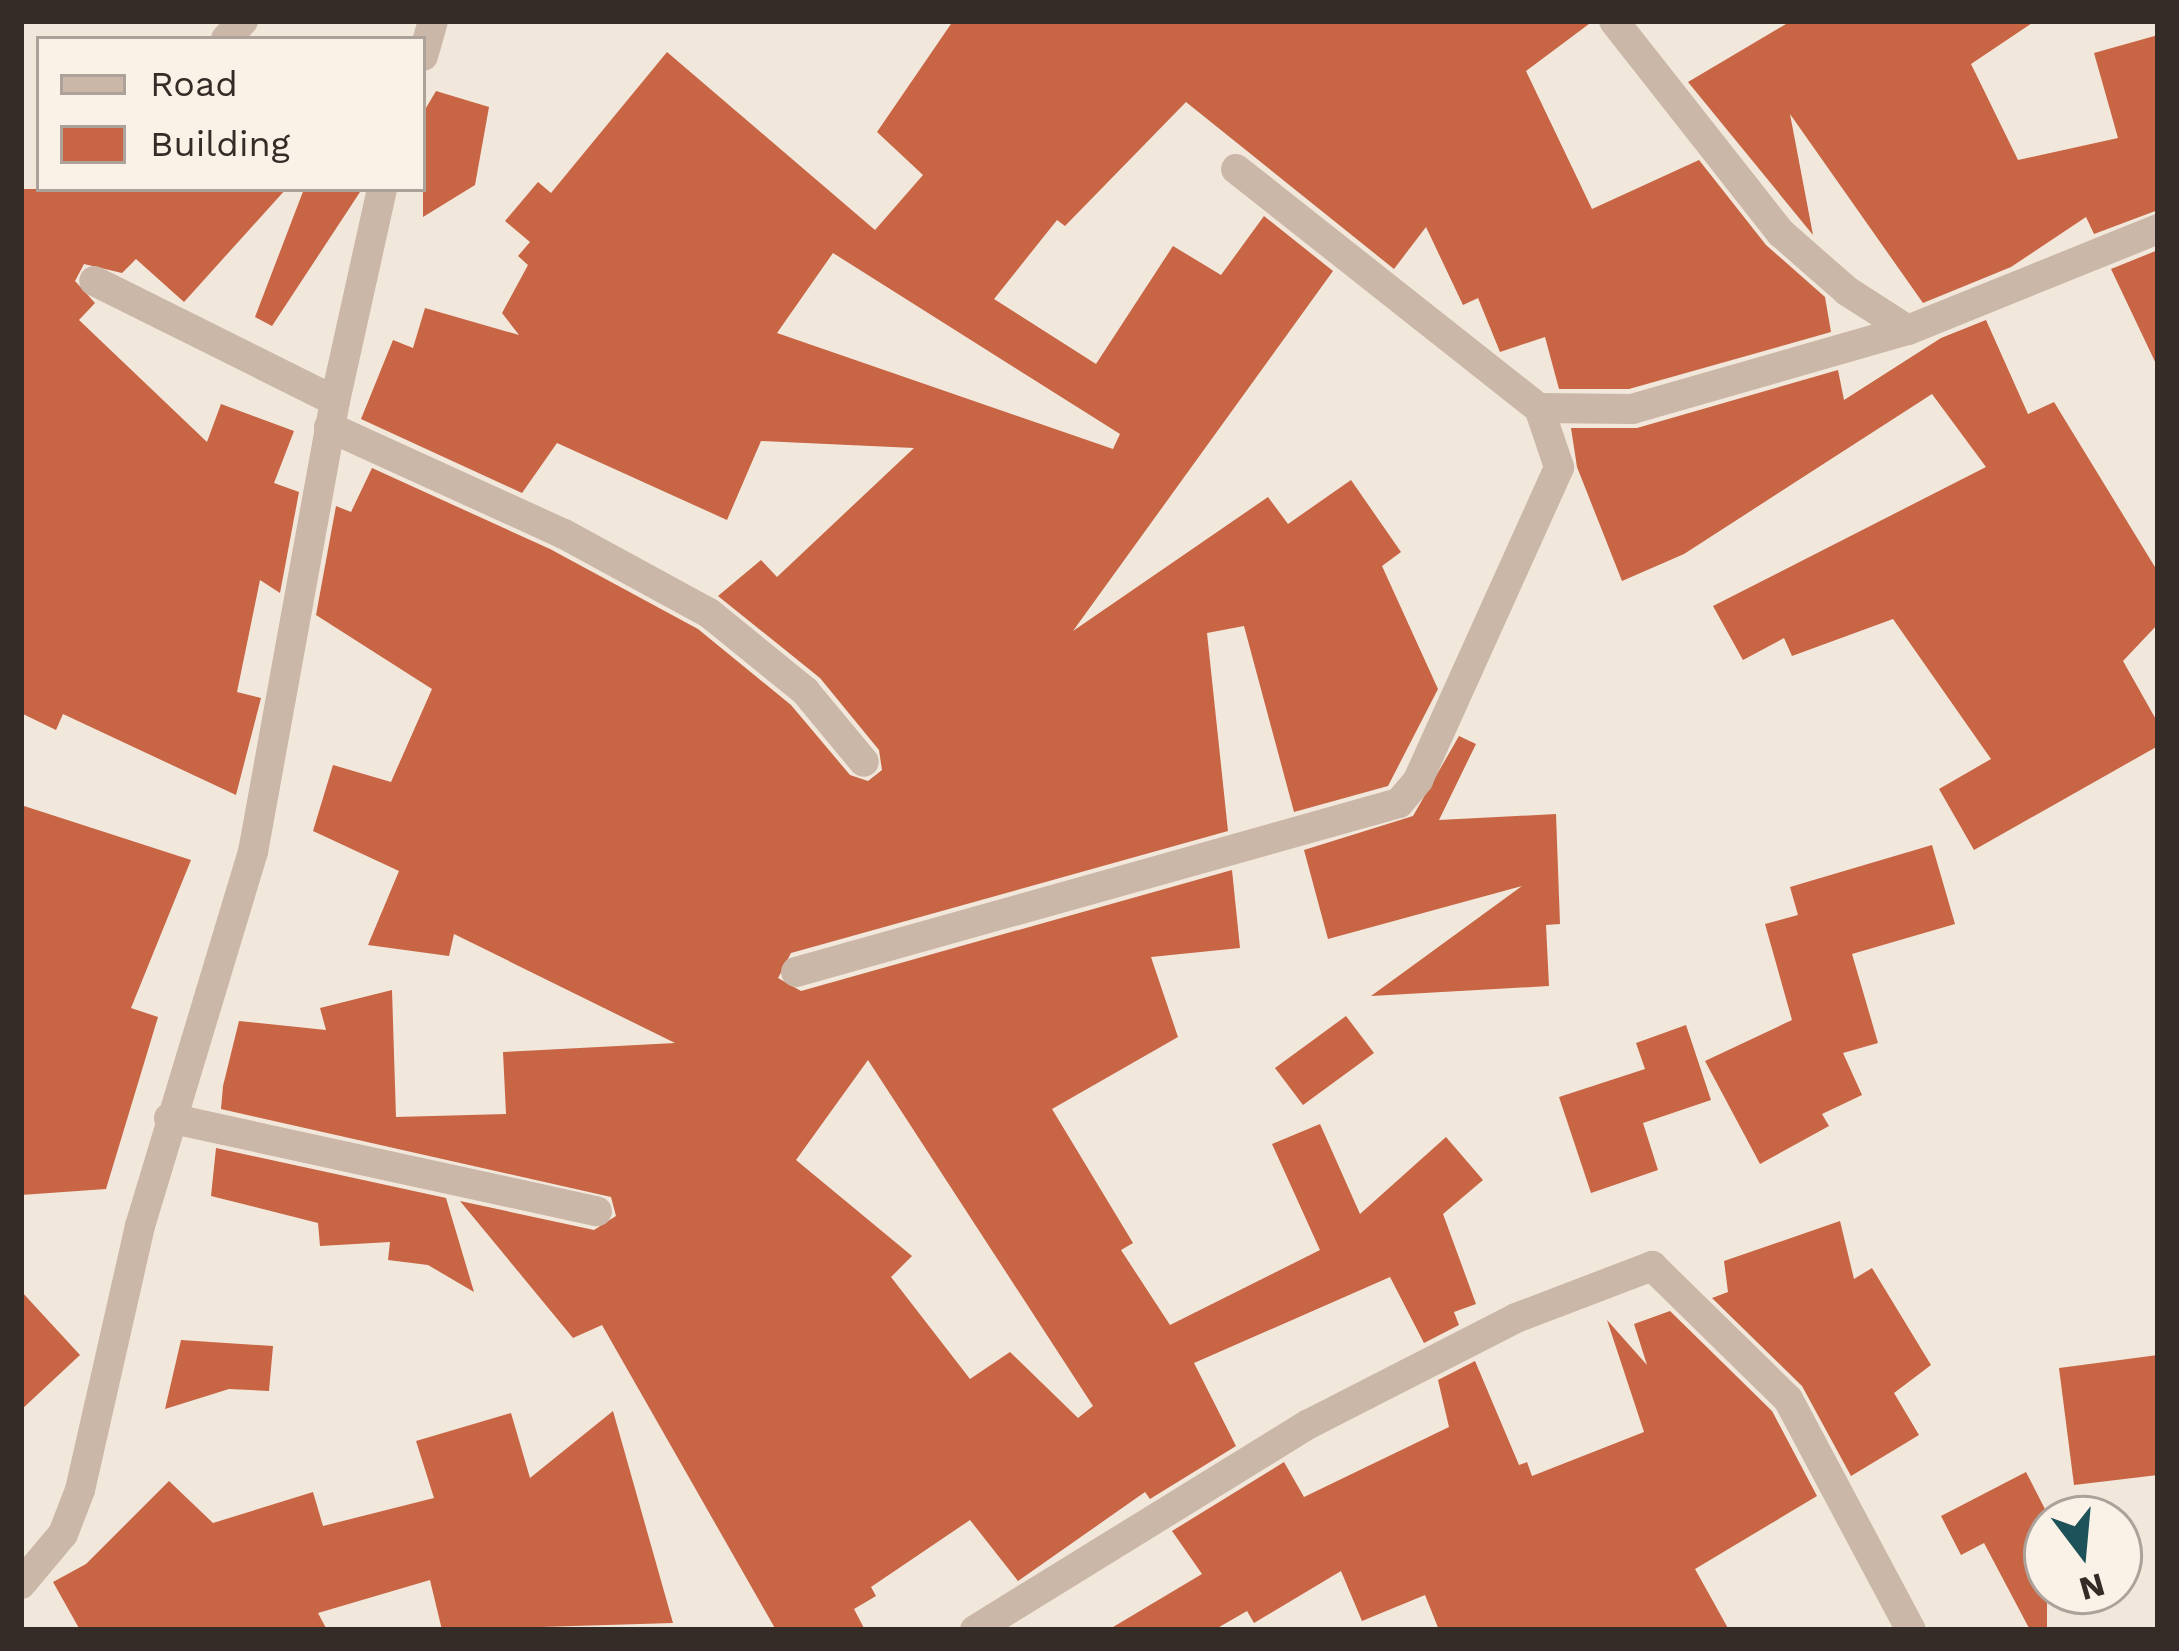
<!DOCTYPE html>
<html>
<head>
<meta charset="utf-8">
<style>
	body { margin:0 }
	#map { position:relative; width:2179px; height:1651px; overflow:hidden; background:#f2e7db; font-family:"Work Sans",sans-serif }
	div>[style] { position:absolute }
	.building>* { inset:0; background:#c76544 }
	.minor>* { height:30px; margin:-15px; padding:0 15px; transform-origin:15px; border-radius:15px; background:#cab7a7 }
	span { translate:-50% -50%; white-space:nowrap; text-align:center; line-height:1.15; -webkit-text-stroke:12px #faf1e7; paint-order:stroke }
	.frame { position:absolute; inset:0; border:24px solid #362c27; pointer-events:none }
	.legend { position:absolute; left:36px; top:36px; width:390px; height:156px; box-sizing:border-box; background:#faf1e7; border:3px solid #aca29a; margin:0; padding:15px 21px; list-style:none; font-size:36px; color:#362c27 }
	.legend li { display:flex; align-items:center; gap:24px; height:60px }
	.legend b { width:60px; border:3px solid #aca29a }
	.north { position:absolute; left:2023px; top:1495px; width:120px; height:120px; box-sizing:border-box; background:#faf1e7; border:3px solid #aca29a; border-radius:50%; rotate:164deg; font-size:33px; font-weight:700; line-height:48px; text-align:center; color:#362c27 }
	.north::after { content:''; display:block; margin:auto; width:42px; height:54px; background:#1d5358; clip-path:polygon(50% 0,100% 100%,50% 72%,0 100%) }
</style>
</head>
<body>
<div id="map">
	<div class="building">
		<div style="clip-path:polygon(evenodd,953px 21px,1593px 21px,1526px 71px,1592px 209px,1699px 160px,1766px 245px,1825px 297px,1831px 332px,1629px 389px,1559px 389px,1545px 337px,1500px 352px,1478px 298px,1463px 305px,1426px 227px,1394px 269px,1186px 102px,1065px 226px,1057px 220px,994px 299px,1096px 364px,1173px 246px,1221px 275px,1264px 216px,1333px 271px,1073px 631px,1268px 497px,1288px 524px,1351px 480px,1401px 552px,1382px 566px,1438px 689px,1388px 786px,1294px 812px,1244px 626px,1207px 633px,1228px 831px,791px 953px,778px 978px,801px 991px,1232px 870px,1240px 948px,1151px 957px,1178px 1037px,1052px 1109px,1133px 1243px,1121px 1250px,1170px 1325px,1320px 1250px,1272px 1144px,1320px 1124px,1360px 1214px,1446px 1137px,1483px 1180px,1443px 1214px,1476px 1304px,1454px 1312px,1459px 1325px,1424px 1343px,1390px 1277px,1194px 1363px,1236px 1446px,1150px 1499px,1145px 1492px,1018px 1581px,970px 1520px,871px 1587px,876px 1596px,854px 1609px,865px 1630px,776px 1630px,602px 1325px,573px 1338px,460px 1201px,594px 1230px,616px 1216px,611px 1197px,221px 1109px,223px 1086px,239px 1021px,326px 1030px,320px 1008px,392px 990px,396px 1117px,506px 1114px,503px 1052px,675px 1043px,454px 934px,449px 956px,368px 945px,399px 871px,313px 831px,333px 765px,391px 782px,432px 689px,316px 615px,336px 506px,351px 512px,372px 468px,550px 549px,698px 629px,791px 705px,850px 775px,868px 781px,882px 770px,879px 750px,820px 678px,718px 596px,761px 560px,777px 577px,914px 448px,761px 441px,727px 520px,557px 443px,522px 493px,361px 419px,393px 340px,413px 348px,425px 308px,519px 335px,502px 313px,528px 265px,518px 256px,530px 242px,505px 221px,538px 182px,551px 193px,667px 52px,875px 230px,923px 175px,877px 132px,953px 21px,833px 253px,1120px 434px,1113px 449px,777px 333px,833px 253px,953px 21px,868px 1060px,1093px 1406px,1078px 1418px,1010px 1352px,970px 1379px,891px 1277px,912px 1256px,796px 1160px,868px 1060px)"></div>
		<div style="clip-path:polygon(1791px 21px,2035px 21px,1971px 64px,2018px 160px,2118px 138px,2094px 53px,2158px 35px,2158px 210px,2094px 234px,2086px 217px,2011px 267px,1923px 303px,1790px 114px,1813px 235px,1688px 82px)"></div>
		<div style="clip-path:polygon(436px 91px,489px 107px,475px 185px,423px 217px,423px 113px)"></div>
		<div style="clip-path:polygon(21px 189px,286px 189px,184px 302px,136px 259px,122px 273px,84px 264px,75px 281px,95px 303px,79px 320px,207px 442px,221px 404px,294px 431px,274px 483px,299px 492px,280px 593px,260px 580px,237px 692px,261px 698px,236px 795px,63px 714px,56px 730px,21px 713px)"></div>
		<div style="clip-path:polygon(304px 189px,362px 189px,272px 326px,255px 317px)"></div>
		<div style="clip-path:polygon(2158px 250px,2158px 368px,2111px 269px)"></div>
		<div style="clip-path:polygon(1986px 320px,2028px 414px,2054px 402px,2158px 572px,2158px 624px,2123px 661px,2158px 723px,2158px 746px,1974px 850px,1939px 789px,1991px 759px,1893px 619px,1792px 656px,1784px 638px,1743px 660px,1713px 606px,1986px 467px,1932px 394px,1684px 554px,1622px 581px,1577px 467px,1571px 428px,1637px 428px,1838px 370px,1844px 400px,1941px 338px)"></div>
		<div style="clip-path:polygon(1459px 736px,1476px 744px,1439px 820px,1556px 814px,1560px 924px,1546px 925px,1549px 986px,1371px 996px,1522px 886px,1328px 939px,1304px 850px,1413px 816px)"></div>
		<div style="clip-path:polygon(21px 805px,191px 860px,131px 1008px,158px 1017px,106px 1189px,21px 1195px)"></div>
		<div style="clip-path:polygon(1932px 845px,1955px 924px,1852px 954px,1878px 1043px,1843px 1053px,1862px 1095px,1822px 1114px,1829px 1126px,1760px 1164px,1705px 1061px,1792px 1020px,1765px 924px,1798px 915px,1790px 887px)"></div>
		<div style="clip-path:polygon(1346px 1016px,1374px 1053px,1303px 1105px,1275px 1068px)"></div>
		<div style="clip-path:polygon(1686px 1025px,1711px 1100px,1643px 1123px,1658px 1170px,1591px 1193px,1559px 1097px,1645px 1069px,1636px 1043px)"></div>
		<div style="clip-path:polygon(216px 1148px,446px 1198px,474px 1292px,428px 1265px,388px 1260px,390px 1242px,320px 1246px,318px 1223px,211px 1196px)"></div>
		<div style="clip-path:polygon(1840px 1221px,1854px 1279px,1872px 1268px,1931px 1365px,1894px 1393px,1919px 1435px,1851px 1476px,1802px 1386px,1712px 1298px,1728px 1292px,1724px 1261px)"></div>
		<div style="clip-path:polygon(21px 1291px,80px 1355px,21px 1410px)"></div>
		<div style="clip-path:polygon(1670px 1311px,1772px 1411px,1817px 1496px,1695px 1569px,1729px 1630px,1439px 1630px,1425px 1595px,1362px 1621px,1341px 1571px,1254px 1623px,1247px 1611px,1214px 1630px,1108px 1630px,1202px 1574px,1172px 1531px,1284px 1462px,1304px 1497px,1449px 1427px,1438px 1380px,1475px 1361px,1519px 1465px,1527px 1462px,1532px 1476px,1644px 1432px,1607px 1320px,1647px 1365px,1634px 1324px)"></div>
		<div style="clip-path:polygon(181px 1340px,273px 1346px,269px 1391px,229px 1389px,165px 1409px)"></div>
		<div style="clip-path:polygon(2158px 1355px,2158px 1475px,2074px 1485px,2059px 1368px)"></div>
		<div style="clip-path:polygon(613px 1411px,673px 1623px,442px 1630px,430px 1580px,318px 1613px,327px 1630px,80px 1630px,53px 1582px,86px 1564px,169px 1481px,213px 1523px,313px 1492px,323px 1526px,434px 1498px,416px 1441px,511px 1413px,530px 1478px)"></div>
		<div style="clip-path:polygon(2026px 1472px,2047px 1513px,2047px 1630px,2030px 1630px,1984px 1543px,1961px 1555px,1941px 1516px)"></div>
	</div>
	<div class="minor">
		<div style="left:1614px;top:21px;width:270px;rotate:51.8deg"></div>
		<div style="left:1781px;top:233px;width:88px;rotate:41.3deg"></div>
		<div style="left:1847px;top:291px;width:72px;rotate:32.6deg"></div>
		<div style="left:1908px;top:330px;width:270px;rotate:-22deg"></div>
		<div style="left:226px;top:39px;width:25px;rotate:-47deg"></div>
		<div style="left:423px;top:56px;width:36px;rotate:-74deg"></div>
		<div style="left:1236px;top:169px;width:386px;rotate:38.3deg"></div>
		<div style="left:1539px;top:408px;width:93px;rotate:0.6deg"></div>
		<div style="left:1632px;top:409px;width:287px;rotate:-16deg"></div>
		<div style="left:335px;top:401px;width:217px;rotate:-77.5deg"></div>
		<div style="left:329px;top:427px;width:258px;rotate:24.5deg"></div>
		<div style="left:564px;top:534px;width:165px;rotate:28.6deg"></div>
		<div style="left:709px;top:613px;width:124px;rotate:39.1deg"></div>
		<div style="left:805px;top:691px;width:92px;rotate:50.3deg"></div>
		<div style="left:796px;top:972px;width:626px;rotate:-15.66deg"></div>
		<div style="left:1399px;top:803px;width:30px;rotate:-50deg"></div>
		<div style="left:1418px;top:780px;width:343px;rotate:-65.7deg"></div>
		<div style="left:1559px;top:467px;width:62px;rotate:-108.7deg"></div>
		<div style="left:169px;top:1118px;width:438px;rotate:12.3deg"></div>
		<div style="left:21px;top:1584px;width:65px;rotate:-50deg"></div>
		<div style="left:63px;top:1534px;width:47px;rotate:-68.9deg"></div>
		<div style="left:80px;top:1490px;width:271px;rotate:-77.2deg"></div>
		<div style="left:140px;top:1226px;width:391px;rotate:-73.2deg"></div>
		<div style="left:253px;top:852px;width:458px;rotate:-79.7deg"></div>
		<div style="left:335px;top:401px;width:269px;rotate:-153.5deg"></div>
		<div style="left:975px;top:1630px;width:392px;rotate:-31.7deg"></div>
		<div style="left:1309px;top:1424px;width:233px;rotate:-27.1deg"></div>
		<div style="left:1516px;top:1318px;width:146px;rotate:-20.9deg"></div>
		<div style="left:1652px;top:1266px;width:190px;rotate:44.4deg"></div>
		<div style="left:1788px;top:1399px;width:262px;rotate:62deg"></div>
	</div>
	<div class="frame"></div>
	<ul class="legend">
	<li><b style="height:15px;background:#cab7a7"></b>Road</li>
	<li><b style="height:33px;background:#c76544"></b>Building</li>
	</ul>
	<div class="north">N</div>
</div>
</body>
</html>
